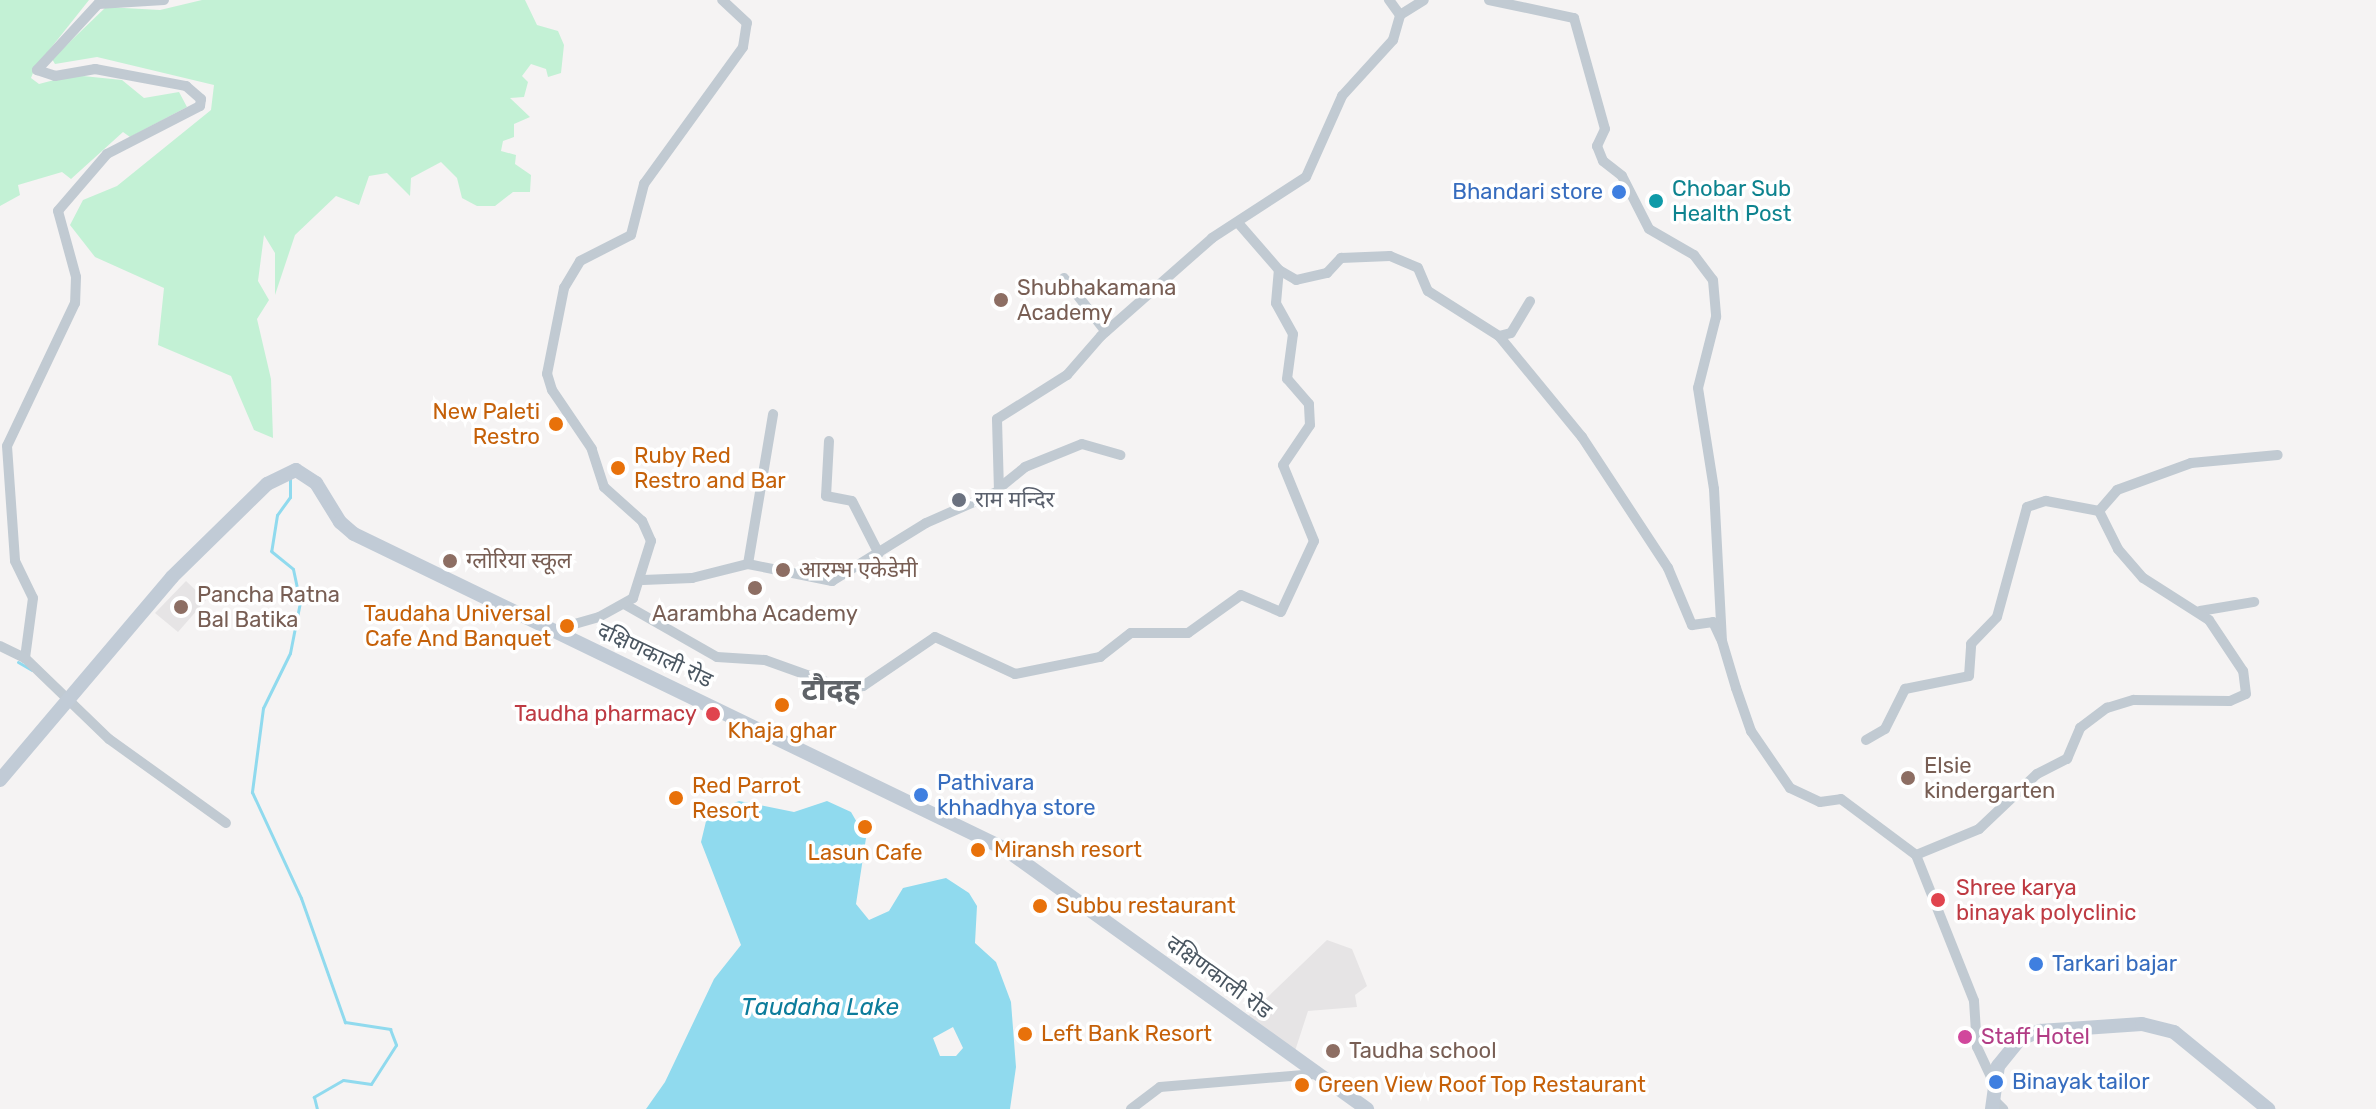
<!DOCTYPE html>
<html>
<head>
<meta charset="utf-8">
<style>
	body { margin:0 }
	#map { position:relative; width:2376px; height:1109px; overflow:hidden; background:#f5f3f3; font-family:Rubik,"Noto Sans Devanagari",sans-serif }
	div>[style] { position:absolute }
	.education>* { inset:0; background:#e6e4e5 }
	.green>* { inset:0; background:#c3f1d5 }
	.water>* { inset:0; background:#90daee }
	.stream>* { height:3px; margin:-1.5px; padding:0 1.5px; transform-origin:1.5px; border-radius:1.5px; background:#90daee }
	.street>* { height:10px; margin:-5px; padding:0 5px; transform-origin:5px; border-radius:5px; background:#c1cad2 }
	.secondary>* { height:14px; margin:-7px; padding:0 7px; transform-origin:7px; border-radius:7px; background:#c1cbd6 }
	.dots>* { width:22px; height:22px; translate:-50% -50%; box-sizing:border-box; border:4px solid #fff; border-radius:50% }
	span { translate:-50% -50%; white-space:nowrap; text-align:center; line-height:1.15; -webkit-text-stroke:7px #fff; paint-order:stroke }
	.culture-label { font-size:22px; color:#0d838f }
	.left { translate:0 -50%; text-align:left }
	.shop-label { font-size:22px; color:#366cbe }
	.right { translate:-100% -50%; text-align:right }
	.education-label { font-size:22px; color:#785e54 }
	.food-label { font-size:22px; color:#c56008 }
	.worship-label { font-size:22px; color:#5b616d }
	.street-label { font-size:22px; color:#4a5661 }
	.health-label { font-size:22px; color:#be3a42 }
	.hotel-label { font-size:22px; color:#b23c85 }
	.water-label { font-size:24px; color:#0c7c9b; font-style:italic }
	.district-label { font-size:30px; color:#5f6368; font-weight:700 }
</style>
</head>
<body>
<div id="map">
	<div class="education">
		<div style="clip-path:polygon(186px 581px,206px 600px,178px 632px,155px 613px)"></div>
		<div style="clip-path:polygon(1327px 940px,1352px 949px,1367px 986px,1355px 995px,1357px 1007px,1308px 1011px,1295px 1051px,1247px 1017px)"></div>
	</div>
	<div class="green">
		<div style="clip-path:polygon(0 0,89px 0,35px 68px,31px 78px,39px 84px,73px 75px,122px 80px,144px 98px,179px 92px,187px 107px,130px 137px,123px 132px,71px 179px,62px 172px,18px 185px,20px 195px,0 206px)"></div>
		<div style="clip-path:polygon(202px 0,525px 0,537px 25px,558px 31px,564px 45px,561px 73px,548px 77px,546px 69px,531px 64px,522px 76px,528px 82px,524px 97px,510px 98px,530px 117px,514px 124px,514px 137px,503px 141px,501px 151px,516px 155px,515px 164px,531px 175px,530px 192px,513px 192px,495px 206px,477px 206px,462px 198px,457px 178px,441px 162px,411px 178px,410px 196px,387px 173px,369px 176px,359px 205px,336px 196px,295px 235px,275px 295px,275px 253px,264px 235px,258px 281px,269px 300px,257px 319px,271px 379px,273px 438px,254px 430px,231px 376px,158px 345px,164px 288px,95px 257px,70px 225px,83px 200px,117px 186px,211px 110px,214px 85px,97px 57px,55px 64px,52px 59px,106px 7px,160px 10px)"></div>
	</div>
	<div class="water">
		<div style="clip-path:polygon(evenodd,739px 801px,794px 812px,827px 801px,851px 812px,866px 838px,856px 904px,869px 920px,889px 911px,903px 888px,946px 878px,969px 893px,977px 906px,975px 943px,996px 962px,1011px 1002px,1016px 1067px,1010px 1109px,646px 1109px,665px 1082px,714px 979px,741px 945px,701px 842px,708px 813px,739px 801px,953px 1027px,963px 1048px,956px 1056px,940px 1056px,933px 1038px,953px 1027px)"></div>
	</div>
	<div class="stream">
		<div style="left:290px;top:477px;width:20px;rotate:90deg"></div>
		<div style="left:290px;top:497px;width:22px;rotate:126deg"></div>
		<div style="left:277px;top:515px;width:36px;rotate:99deg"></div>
		<div style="left:271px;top:551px;width:28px;rotate:39deg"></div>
		<div style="left:293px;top:569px;width:34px;rotate:78deg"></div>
		<div style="left:300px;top:602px;width:52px;rotate:101.1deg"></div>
		<div style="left:290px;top:653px;width:61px;rotate:116.1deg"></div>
		<div style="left:263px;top:708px;width:85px;rotate:97.5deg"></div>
		<div style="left:252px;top:792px;width:117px;rotate:65.2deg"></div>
		<div style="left:301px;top:898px;width:132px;rotate:70.5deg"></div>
		<div style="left:345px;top:1022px;width:46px;rotate:8.8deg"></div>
		<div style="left:390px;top:1029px;width:17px;rotate:69deg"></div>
		<div style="left:396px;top:1045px;width:46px;rotate:122.7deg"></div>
		<div style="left:371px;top:1084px;width:28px;rotate:-172deg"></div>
		<div style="left:343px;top:1080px;width:34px;rotate:150deg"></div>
		<div style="left:314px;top:1097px;width:12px;rotate:76deg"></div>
		<div style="left:18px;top:662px;width:16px;rotate:30deg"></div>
	</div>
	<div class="street">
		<div style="left:164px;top:0;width:66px;rotate:176.5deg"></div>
		<div style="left:98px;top:4px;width:90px;rotate:132.7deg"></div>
		<div style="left:37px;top:70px;width:19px;rotate:18deg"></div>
		<div style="left:55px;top:76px;width:41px;rotate:-9.9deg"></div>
		<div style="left:95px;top:69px;width:93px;rotate:10.6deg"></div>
		<div style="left:186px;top:86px;width:20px;rotate:41deg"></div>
		<div style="left:201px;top:99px;width:7px;rotate:98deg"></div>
		<div style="left:200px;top:106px;width:105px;rotate:152.7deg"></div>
		<div style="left:107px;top:154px;width:75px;rotate:130.7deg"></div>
		<div style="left:58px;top:211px;width:68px;rotate:74.7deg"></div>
		<div style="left:76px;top:277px;width:26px;rotate:92deg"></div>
		<div style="left:75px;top:303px;width:158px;rotate:115.4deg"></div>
		<div style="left:7px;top:446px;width:115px;rotate:86deg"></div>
		<div style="left:15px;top:561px;width:41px;rotate:64.1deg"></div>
		<div style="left:33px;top:598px;width:61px;rotate:97.6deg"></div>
		<div style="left:25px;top:658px;width:117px;rotate:44deg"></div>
		<div style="left:109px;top:739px;width:144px;rotate:35.7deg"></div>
		<div style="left:1489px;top:0;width:87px;rotate:12deg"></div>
		<div style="left:1574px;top:18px;width:115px;rotate:74.4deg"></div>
		<div style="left:1605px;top:129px;width:19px;rotate:115deg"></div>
		<div style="left:1597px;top:146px;width:16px;rotate:68deg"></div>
		<div style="left:1603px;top:161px;width:24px;rotate:38deg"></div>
		<div style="left:1622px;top:176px;width:59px;rotate:63deg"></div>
		<div style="left:1649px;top:229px;width:52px;rotate:30deg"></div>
		<div style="left:1694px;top:255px;width:31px;rotate:53deg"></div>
		<div style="left:1713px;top:280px;width:37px;rotate:85deg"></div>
		<div style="left:1716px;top:317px;width:73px;rotate:104.2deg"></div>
		<div style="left:1698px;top:388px;width:102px;rotate:81deg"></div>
		<div style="left:1714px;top:489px;width:152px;rotate:87deg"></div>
		<div style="left:1722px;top:641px;width:49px;rotate:73.4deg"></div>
		<div style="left:1736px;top:688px;width:46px;rotate:70.8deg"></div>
		<div style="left:1751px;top:731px;width:69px;rotate:55.6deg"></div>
		<div style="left:1790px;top:788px;width:33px;rotate:25deg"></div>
		<div style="left:1820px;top:802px;width:21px;rotate:-8deg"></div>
		<div style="left:1841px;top:799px;width:94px;rotate:36.7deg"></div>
		<div style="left:1916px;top:855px;width:157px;rotate:68.3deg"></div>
		<div style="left:1974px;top:1001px;width:46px;rotate:86.3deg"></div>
		<div style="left:1977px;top:1047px;width:38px;rotate:65deg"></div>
		<div style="left:1400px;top:15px;width:28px;rotate:-32deg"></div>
		<div style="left:1279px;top:270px;width:20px;rotate:30deg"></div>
		<div style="left:1296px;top:280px;width:32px;rotate:-13deg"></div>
		<div style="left:1327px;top:273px;width:21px;rotate:-47deg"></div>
		<div style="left:1341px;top:258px;width:49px;rotate:-2.3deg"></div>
		<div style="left:1390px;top:256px;width:30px;rotate:23deg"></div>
		<div style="left:1418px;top:268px;width:25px;rotate:67deg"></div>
		<div style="left:1428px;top:291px;width:84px;rotate:32.4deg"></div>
		<div style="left:1499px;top:336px;width:12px;rotate:-14deg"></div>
		<div style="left:1511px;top:333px;width:37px;rotate:-59deg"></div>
		<div style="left:1064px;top:278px;width:68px;rotate:52.1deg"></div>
		<div style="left:1499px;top:336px;width:131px;rotate:50.6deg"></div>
		<div style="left:1582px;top:437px;width:157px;rotate:56.7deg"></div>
		<div style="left:1668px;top:568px;width:62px;rotate:67.2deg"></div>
		<div style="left:1692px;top:625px;width:21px;rotate:-8deg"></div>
		<div style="left:1713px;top:622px;width:19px;rotate:65deg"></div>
		<div style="left:829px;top:441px;width:55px;rotate:93.1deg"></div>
		<div style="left:826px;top:496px;width:26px;rotate:11deg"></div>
		<div style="left:852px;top:501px;width:59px;rotate:63deg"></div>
		<div style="left:1003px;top:485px;width:28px;rotate:-39deg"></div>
		<div style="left:1025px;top:467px;width:61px;rotate:-22deg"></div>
		<div style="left:1082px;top:444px;width:40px;rotate:16deg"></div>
		<div style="left:748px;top:564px;width:152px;rotate:-80.5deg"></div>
		<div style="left:643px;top:580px;width:49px;rotate:-2.3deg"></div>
		<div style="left:692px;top:578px;width:58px;rotate:-14deg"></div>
		<div style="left:748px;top:564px;width:86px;rotate:11.4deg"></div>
		<div style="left:832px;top:581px;width:110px;rotate:-31.7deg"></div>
		<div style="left:926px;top:523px;width:80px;rotate:-23.7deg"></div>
		<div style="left:999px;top:491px;width:72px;rotate:-91.6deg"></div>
		<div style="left:997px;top:419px;width:83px;rotate:-32.2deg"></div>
		<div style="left:1067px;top:375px;width:52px;rotate:-48.9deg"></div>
		<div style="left:1101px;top:336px;width:148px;rotate:-41.4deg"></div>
		<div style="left:1212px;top:238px;width:112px;rotate:-33deg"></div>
		<div style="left:1306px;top:177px;width:89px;rotate:-66deg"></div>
		<div style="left:1342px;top:96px;width:76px;rotate:-47.7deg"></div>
		<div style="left:1393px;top:40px;width:26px;rotate:-74deg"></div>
		<div style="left:1400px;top:15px;width:19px;rotate:-126deg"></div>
		<div style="left:624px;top:604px;width:107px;rotate:29.7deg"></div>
		<div style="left:717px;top:657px;width:48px;rotate:3.6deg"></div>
		<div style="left:765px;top:660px;width:86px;rotate:19.7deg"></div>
		<div style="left:846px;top:689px;width:17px;rotate:-10deg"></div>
		<div style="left:863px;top:686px;width:87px;rotate:-34.2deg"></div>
		<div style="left:935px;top:637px;width:88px;rotate:24.8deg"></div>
		<div style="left:1015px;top:674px;width:87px;rotate:-11.3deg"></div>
		<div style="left:1100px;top:657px;width:39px;rotate:-38deg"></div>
		<div style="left:1131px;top:633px;width:57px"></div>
		<div style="left:1188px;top:633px;width:65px;rotate:-35.6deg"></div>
		<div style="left:1241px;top:595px;width:43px;rotate:23deg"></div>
		<div style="left:1281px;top:612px;width:78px;rotate:-65.1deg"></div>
		<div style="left:1314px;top:541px;width:82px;rotate:-112.2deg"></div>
		<div style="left:1283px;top:465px;width:48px;rotate:-56deg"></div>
		<div style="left:1310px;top:425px;width:21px;rotate:-93deg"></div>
		<div style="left:1309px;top:404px;width:33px;rotate:-131deg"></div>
		<div style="left:1287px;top:379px;width:45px;rotate:-82.4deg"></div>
		<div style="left:1293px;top:334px;width:35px;rotate:-119deg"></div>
		<div style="left:1276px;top:303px;width:33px;rotate:-85deg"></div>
		<div style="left:1279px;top:270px;width:60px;rotate:-130.9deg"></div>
		<div style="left:2200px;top:611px;width:55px;rotate:-9.5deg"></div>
		<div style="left:550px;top:631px;width:51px;rotate:-15.9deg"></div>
		<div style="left:599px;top:617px;width:39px;rotate:-29deg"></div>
		<div style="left:633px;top:598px;width:60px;rotate:-72.5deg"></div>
		<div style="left:651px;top:541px;width:22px;rotate:-114deg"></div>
		<div style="left:642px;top:521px;width:51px;rotate:-138.2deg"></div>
		<div style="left:604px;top:487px;width:40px;rotate:-108deg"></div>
		<div style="left:592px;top:449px;width:71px;rotate:-124.1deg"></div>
		<div style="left:552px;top:390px;width:17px;rotate:-107deg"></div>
		<div style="left:547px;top:374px;width:88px;rotate:-78.8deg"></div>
		<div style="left:564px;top:288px;width:31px;rotate:-59deg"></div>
		<div style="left:580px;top:261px;width:57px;rotate:-27deg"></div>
		<div style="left:631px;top:235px;width:53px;rotate:-75.7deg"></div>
		<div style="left:644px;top:184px;width:169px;rotate:-54.1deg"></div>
		<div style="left:743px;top:47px;width:24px;rotate:-81deg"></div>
		<div style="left:747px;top:23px;width:34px;rotate:-137deg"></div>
		<div style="left:0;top:646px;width:28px;rotate:26deg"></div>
		<div style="left:1866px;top:740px;width:22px;rotate:-30deg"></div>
		<div style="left:1885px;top:729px;width:45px;rotate:-63.4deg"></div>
		<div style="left:1905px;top:689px;width:65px;rotate:-11.5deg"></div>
		<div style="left:1969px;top:676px;width:32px;rotate:-86deg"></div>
		<div style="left:1971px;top:644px;width:37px;rotate:-46deg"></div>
		<div style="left:1997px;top:617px;width:114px;rotate:-74.7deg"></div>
		<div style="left:2027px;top:507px;width:20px;rotate:-18deg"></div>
		<div style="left:2046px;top:501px;width:54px;rotate:10.7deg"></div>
		<div style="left:1916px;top:855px;width:68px;rotate:-22.4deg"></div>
		<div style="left:1979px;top:829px;width:80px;rotate:-43.5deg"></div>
		<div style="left:2037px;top:774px;width:34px;rotate:-27deg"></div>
		<div style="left:2067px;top:759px;width:34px;rotate:-67deg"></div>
		<div style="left:2080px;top:728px;width:34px;rotate:-37deg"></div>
		<div style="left:2107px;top:708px;width:28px;rotate:-17deg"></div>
		<div style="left:2134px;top:700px;width:96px;rotate:0.6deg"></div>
		<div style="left:2230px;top:701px;width:17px;rotate:-24deg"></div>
		<div style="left:2246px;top:694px;width:23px;rotate:-97deg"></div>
		<div style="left:2243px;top:671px;width:61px;rotate:-123.7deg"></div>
		<div style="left:2209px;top:620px;width:78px;rotate:-147.5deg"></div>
		<div style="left:2143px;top:578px;width:38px;rotate:-131deg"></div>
		<div style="left:2118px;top:549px;width:42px;rotate:-116.6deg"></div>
		<div style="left:2099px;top:511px;width:28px;rotate:-49deg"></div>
		<div style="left:2117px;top:490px;width:79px;rotate:-20deg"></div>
		<div style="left:2191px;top:463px;width:87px;rotate:-5.3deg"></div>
		<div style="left:1992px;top:1098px;width:16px;rotate:45deg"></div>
		<div style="left:1131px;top:1109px;width:36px;rotate:-37deg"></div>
		<div style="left:1160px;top:1087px;width:156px;rotate:-4.8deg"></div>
	</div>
	<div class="secondary">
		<div style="left:0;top:780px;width:266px;rotate:-49.7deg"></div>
		<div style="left:172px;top:577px;width:133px;rotate:-44.4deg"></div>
		<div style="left:267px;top:484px;width:32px;rotate:-26deg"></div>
		<div style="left:296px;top:470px;width:24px;rotate:33deg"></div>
		<div style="left:316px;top:483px;width:46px;rotate:58.4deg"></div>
		<div style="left:340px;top:522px;width:18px;rotate:41deg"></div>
		<div style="left:354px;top:534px;width:723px;rotate:25.82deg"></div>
		<div style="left:1005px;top:849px;width:446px;rotate:35.7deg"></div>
		<div style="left:1992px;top:1109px;width:43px;rotate:-82.1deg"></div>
		<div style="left:1998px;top:1066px;width:35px;rotate:-51deg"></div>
		<div style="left:2020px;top:1039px;width:22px;rotate:-22deg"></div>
		<div style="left:2040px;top:1031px;width:102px;rotate:-3.9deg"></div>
		<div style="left:2142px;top:1024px;width:33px;rotate:14deg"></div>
		<div style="left:2174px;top:1032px;width:122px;rotate:39.3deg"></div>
	</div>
	<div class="dots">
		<div style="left:1619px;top:192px;background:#3f7fe0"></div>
		<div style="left:1656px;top:201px;background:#0f9aa8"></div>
		<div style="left:1001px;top:300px;background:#8d6e63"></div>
		<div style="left:556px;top:424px;background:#e8710a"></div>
		<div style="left:618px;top:468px;background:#e8710a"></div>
		<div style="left:959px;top:500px;background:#6b7280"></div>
		<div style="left:450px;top:561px;background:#8d6e63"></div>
		<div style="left:783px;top:570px;background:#8d6e63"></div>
		<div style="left:755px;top:588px;background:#8d6e63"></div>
		<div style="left:181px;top:607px;background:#8d6e63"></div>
		<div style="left:567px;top:626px;background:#e8710a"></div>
		<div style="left:782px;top:705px;background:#e8710a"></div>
		<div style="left:713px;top:714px;background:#e0444e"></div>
		<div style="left:1908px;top:778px;background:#8d6e63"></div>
		<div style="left:921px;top:795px;background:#3f7fe0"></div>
		<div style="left:676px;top:798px;background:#e8710a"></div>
		<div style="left:865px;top:827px;background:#e8710a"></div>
		<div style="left:978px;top:850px;background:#e8710a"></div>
		<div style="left:1938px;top:900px;background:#e0444e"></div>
		<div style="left:1040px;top:906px;background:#e8710a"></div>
		<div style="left:2036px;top:964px;background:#3f7fe0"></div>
		<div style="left:1025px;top:1034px;background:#e8710a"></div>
		<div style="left:1965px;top:1037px;background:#d1479c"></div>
		<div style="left:1333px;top:1051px;background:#8d6e63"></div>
		<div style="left:1996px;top:1082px;background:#3f7fe0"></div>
		<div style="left:1302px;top:1085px;background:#e8710a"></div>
	</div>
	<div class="culture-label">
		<span class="left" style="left:1672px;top:201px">Chobar Sub<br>Health Post</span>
	</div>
	<div class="shop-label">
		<span class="right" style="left:1603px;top:192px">Bhandari store</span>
		<span class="left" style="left:937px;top:795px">Pathivara<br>khhadhya store</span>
		<span class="left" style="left:2052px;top:964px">Tarkari bajar</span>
		<span class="left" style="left:2012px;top:1082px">Binayak tailor</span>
	</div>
	<div class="education-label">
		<span class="left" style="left:1017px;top:300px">Shubhakamana<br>Academy</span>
		<span class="left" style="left:466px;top:561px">ग्लोरिया स्कूल</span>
		<span class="left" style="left:799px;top:570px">आरम्भ एकेडेमी</span>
		<span class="left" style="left:197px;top:607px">Pancha Ratna<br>Bal Batika</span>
		<span style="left:755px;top:614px">Aarambha Academy</span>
		<span class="left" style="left:1924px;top:778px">Elsie<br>kindergarten</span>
		<span class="left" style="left:1349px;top:1051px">Taudha school</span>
	</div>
	<div class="food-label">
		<span class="right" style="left:540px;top:424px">New Paleti<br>Restro</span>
		<span class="left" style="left:634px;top:468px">Ruby Red<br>Restro and Bar</span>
		<span class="right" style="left:551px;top:626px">Taudaha Universal<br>Cafe And Banquet</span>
		<span style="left:782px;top:731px">Khaja ghar</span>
		<span class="left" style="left:692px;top:798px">Red Parrot<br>Resort</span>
		<span class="left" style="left:994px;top:850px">Miransh resort</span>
		<span style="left:865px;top:853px">Lasun Cafe</span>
		<span class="left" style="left:1056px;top:906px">Subbu restaurant</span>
		<span class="left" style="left:1041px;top:1034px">Left Bank Resort</span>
		<span class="left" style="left:1318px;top:1085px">Green View Roof Top Restaurant</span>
	</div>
	<div class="worship-label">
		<span class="left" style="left:975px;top:500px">राम मन्दिर</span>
	</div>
	<div class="street-label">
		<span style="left:655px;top:655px;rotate:25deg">दक्षिणकाली रोड</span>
		<span style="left:1219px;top:977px;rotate:36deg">दक्षिणकाली रोड</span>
	</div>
	<div class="health-label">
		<span class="right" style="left:697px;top:714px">Taudha pharmacy</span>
		<span class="left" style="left:1956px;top:900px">Shree karya<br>binayak polyclinic</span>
	</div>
	<div class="hotel-label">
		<span class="left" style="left:1981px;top:1037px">Staff Hotel</span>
	</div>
	<div class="water-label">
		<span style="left:820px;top:1008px">Taudaha Lake</span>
	</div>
	<div class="district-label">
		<span style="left:831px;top:690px">टौदह</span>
	</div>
</div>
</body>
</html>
